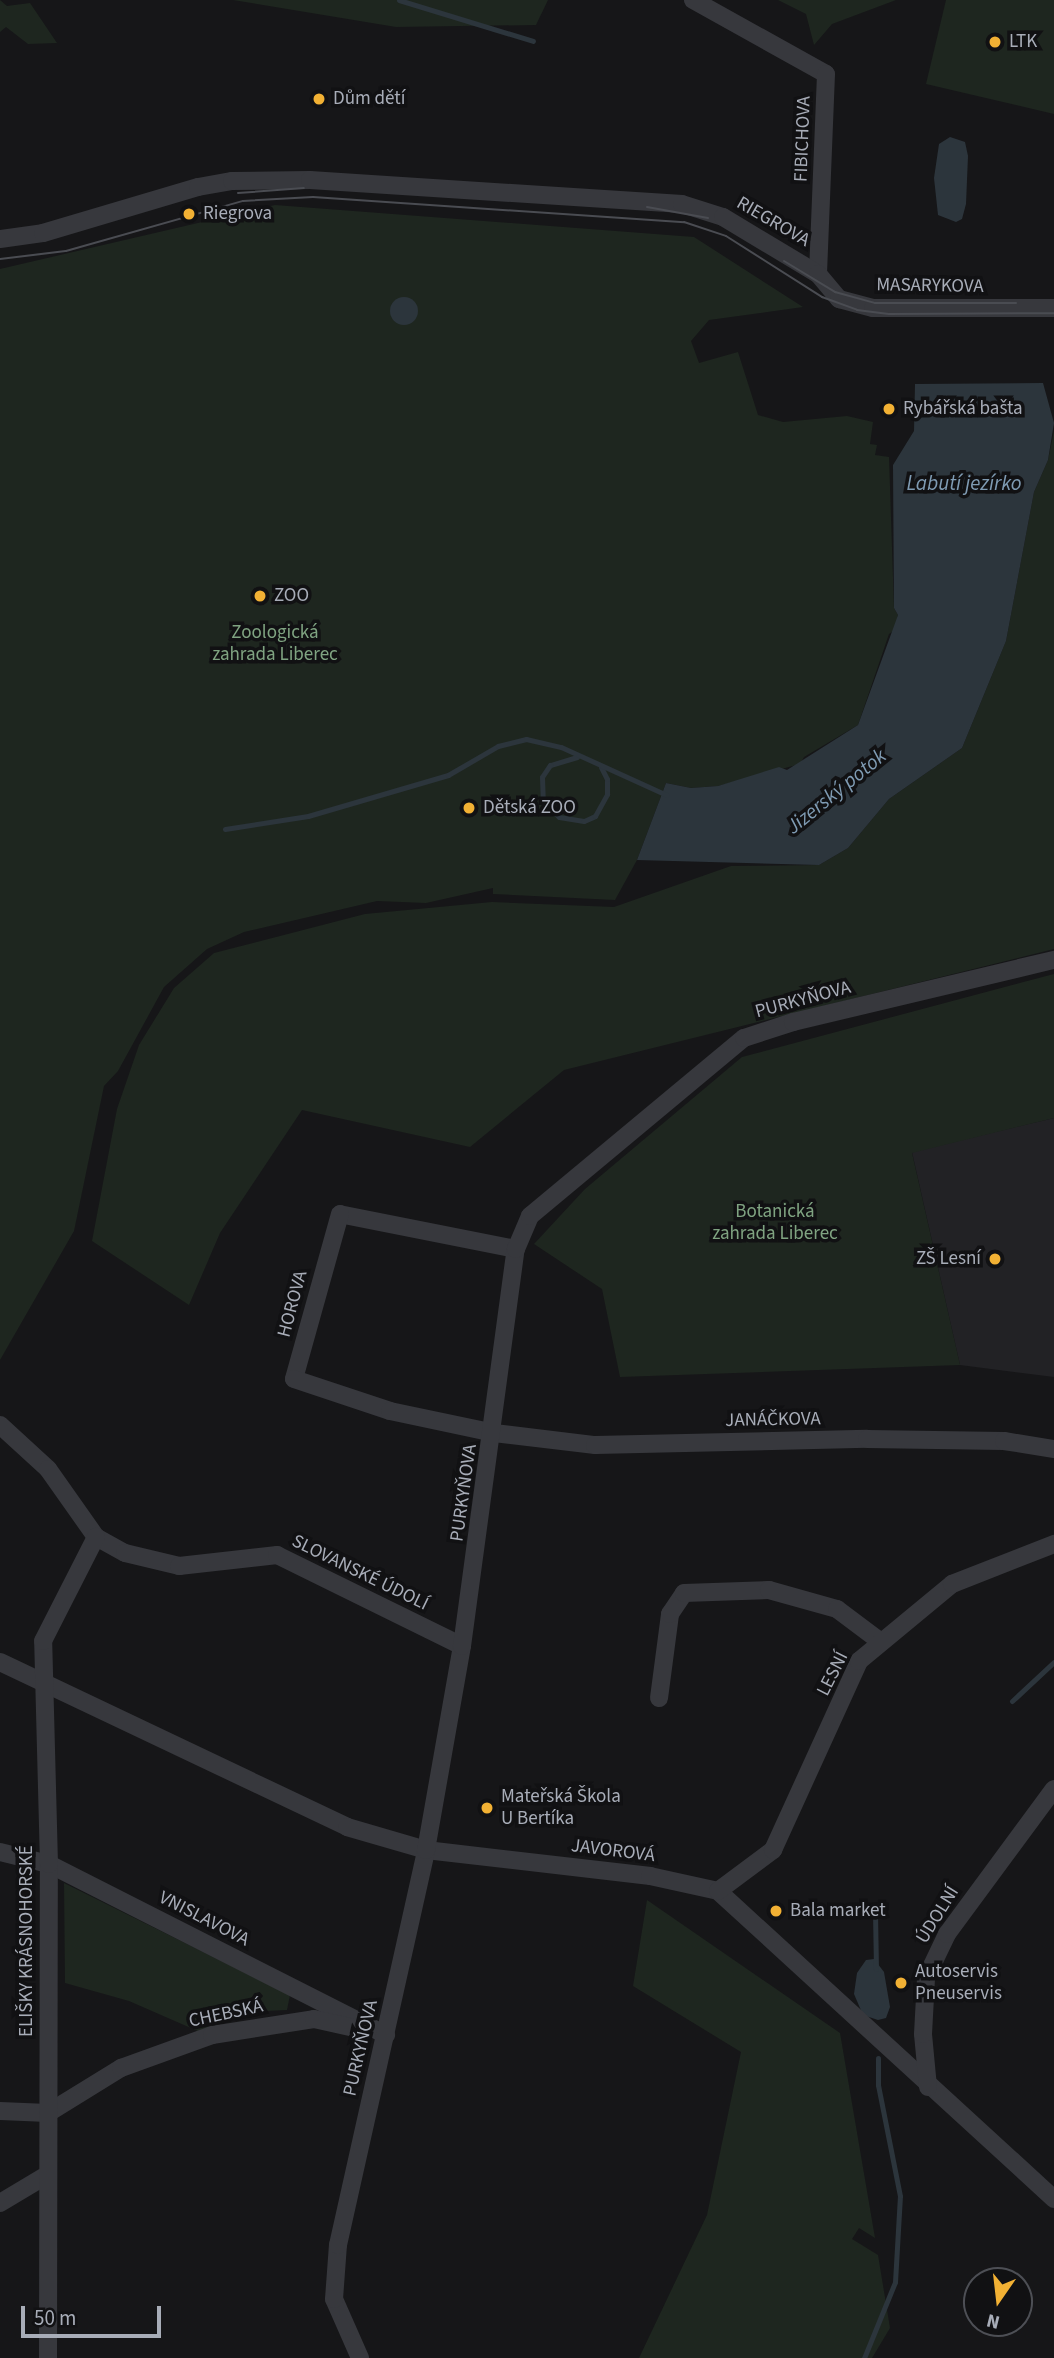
<!DOCTYPE html>
<html>
<head>
<meta charset="utf-8">
<style>
	body { margin:0 }
	#map { position:relative; width:1054px; height:2358px; overflow:hidden; background:#161618; font-family:"Source Sans 3",sans-serif }
	div>[style] { position:absolute }
	.built>* { inset:0; background:#222225 }
	.green>* { inset:0; background:#1e261f }
	.water>* { inset:0; background:#2c353c }
	.round { border-radius:50% }
	.stream>* { height:5px; margin:-2.5px; padding:0 2.5px; transform-origin:2.5px; border-radius:2.5px; background:#2c353c }
	.minor>* { height:18px; margin:-9px; padding:0 9px; transform-origin:9px; border-radius:9px; background:#37383d }
	.tram>* { height:2px; margin:-1px; padding:0 1px; transform-origin:1px; border-radius:1px; background:#4a4c52 }
	.dots>* { width:19px; height:19px; translate:-50% -50%; box-sizing:border-box; border:4px solid #111113; border-radius:50% }
	span { translate:-50% -50%; white-space:nowrap; text-align:center; line-height:1.15; -webkit-text-stroke:7px #111113; paint-order:stroke }
	.poi-label { font-size:19px; color:#a8adb8 }
	.left { translate:0 -50%; text-align:left }
	.right { translate:-100% -50%; text-align:right }
	.street-label { font-size:19px; color:#a8adb8 }
	.park-label { font-size:19px; color:#7fa381 }
	.water-label { font-size:21px; color:#7f9bb3; font-style:italic }
	.north { position:absolute; left:963px; top:2267px; width:70px; height:70px; box-sizing:border-box; background:#111113; border:2px solid #4d4f55; border-radius:50%; rotate:194deg; font-size:19px; font-weight:700; line-height:28px; text-align:center; color:#a8adb8 }
	.north::after { content:''; display:block; margin:auto; width:24px; height:32px; background:#f2b134; clip-path:polygon(50% 0,100% 100%,50% 72%,0 100%) }
	.scale { position:absolute; left:21px; top:2306px; width:140px; height:32px; box-sizing:border-box; border:4px solid #a8adb8; border-top:0; padding-left:9px; font-size:21px; line-height:24px; white-space:nowrap; color:#a8adb8; -webkit-text-stroke:5px #111113; paint-order:stroke }
</style>
</head>
<body>
<div id="map">
	<div class="built">
		<div style="clip-path:polygon(1054px 1118px,1054px 1377px,960px 1365px,912px 1152px)"></div>
	</div>
	<div class="green">
		<div style="clip-path:polygon(0 0,7px 6px,30px 3px,57px 43px,28px 44px,6px 27px,0 32px)"></div>
		<div style="clip-path:polygon(233px 0,548px 0,536px 25px,396px 27px)"></div>
		<div style="clip-path:polygon(778px 0,896px 0,832px 24px,814px 45px,806px 14px)"></div>
		<div style="clip-path:polygon(946px 0,1054px 0,1054px 114px,926px 84px)"></div>
		<div style="clip-path:polygon(275px 205px,694px 237px,803px 307px,709px 320px,691px 341px,699px 363px,738px 352px,758px 415px,783px 422px,847px 416px,873px 422px,870px 444px,877px 445px,875px 455px,889px 457px,894px 608px,898px 615px,895px 630px,889px 634px,858px 725px,804px 757px,800px 764px,718px 786px,691px 788px,666px 783px,637px 860px,615px 900px,493px 894px,493px 888px,426px 903px,377px 901px,244px 932px,207px 949px,164px 987px,118px 1071px,104px 1086px,74px 1231px,0 1360px,0 269px)"></div>
		<div style="clip-path:polygon(1054px 431px,1054px 949px,564px 1070px,470px 1147px,302px 1110px,220px 1233px,189px 1305px,92px 1241px,117px 1109px,139px 1045px,174px 988px,214px 953px,365px 914px,492px 902px,614px 907px,731px 866px,819px 865px,848px 848px,889px 799px,962px 748px,1006px 641px,1034px 492px,1048px 460px)"></div>
		<div style="clip-path:polygon(1054px 974px,1054px 1118px,912px 1153px,960px 1365px,620px 1377px,602px 1289px,534px 1244px,585px 1189px,742px 1057px)"></div>
		<div style="clip-path:polygon(64px 1883px,290px 1995px,287px 2010px,244px 2012px,200px 2032px,129px 2001px,65px 1983px)"></div>
		<div style="clip-path:polygon(647px 1900px,840px 2033px,875px 2238px,859px 2228px,852px 2239px,878px 2255px,890px 2328px,872px 2358px,639px 2358px,707px 2215px,741px 2052px,633px 1986px)"></div>
	</div>
	<div class="water">
		<div style="clip-path:polygon(950px 137px,965px 142px,968px 156px,966px 204px,962px 219px,956px 222px,938px 215px,934px 178px,939px 144px)"></div>
		<div class="round" style="left:390px;top:297px;width:28px;height:28px"></div>
		<div style="clip-path:polygon(1043px 383px,1054px 423px,1048px 460px,1034px 492px,1006px 641px,962px 748px,889px 799px,848px 848px,819px 865px,637px 860px,666px 783px,691px 788px,718px 786px,779px 767px,787px 770px,858px 725px,898px 615px,894px 608px,893px 465px,914px 431px,915px 384px)"></div>
		<div style="clip-path:polygon(874px 1959px,884px 1972px,890px 2007px,886px 2018px,878px 2020px,863px 2015px,854px 1994px,857px 1973px,866px 1960px)"></div>
	</div>
	<div class="stream">
		<div style="left:399px;top:0;width:140px;rotate:17deg"></div>
		<div style="left:577px;top:757px;width:28px;rotate:163deg"></div>
		<div style="left:550px;top:765px;width:14px;rotate:124deg"></div>
		<div style="left:542px;top:777px;width:23px;rotate:88deg"></div>
		<div style="left:543px;top:800px;width:23px;rotate:47deg"></div>
		<div style="left:559px;top:817px;width:25px;rotate:9deg"></div>
		<div style="left:584px;top:821px;width:12px;rotate:-24deg"></div>
		<div style="left:595px;top:816px;width:25px;rotate:-61deg"></div>
		<div style="left:607px;top:794px;width:15px;rotate:-90deg"></div>
		<div style="left:607px;top:779px;width:13px;rotate:-117deg"></div>
		<div style="left:225px;top:829px;width:84px;rotate:-8.9deg"></div>
		<div style="left:308px;top:816px;width:146px;rotate:-16.3deg"></div>
		<div style="left:448px;top:775px;width:58px;rotate:-30.1deg"></div>
		<div style="left:498px;top:746px;width:29px;rotate:-14deg"></div>
		<div style="left:526px;top:739px;width:36px;rotate:13deg"></div>
		<div style="left:561px;top:747px;width:116px;rotate:24.4deg"></div>
		<div style="left:1012px;top:1701px;width:57px;rotate:-42.9deg"></div>
		<div style="left:875px;top:1912px;width:57px;rotate:89deg"></div>
		<div style="left:864px;top:2358px;width:82px;rotate:-67.8deg"></div>
		<div style="left:895px;top:2282px;width:86px;rotate:-86.7deg"></div>
		<div style="left:900px;top:2196px;width:113px;rotate:-101.2deg"></div>
		<div style="left:878px;top:2085px;width:27px;rotate:-90deg"></div>
	</div>
	<div class="minor">
		<div style="left:693px;top:0;width:152px;rotate:29.1deg"></div>
		<div style="left:826px;top:74px;width:200px;rotate:92.3deg"></div>
		<div style="left:0;top:239px;width:43px;rotate:-7.9deg"></div>
		<div style="left:43px;top:233px;width:162px;rotate:-16.5deg"></div>
		<div style="left:198px;top:187px;width:35px;rotate:-10deg"></div>
		<div style="left:232px;top:181px;width:78px;rotate:-0.7deg"></div>
		<div style="left:310px;top:180px;width:373px;rotate:3.7deg"></div>
		<div style="left:682px;top:204px;width:43px;rotate:17.6deg"></div>
		<div style="left:723px;top:217px;width:111px;rotate:31deg"></div>
		<div style="left:818px;top:274px;width:33px;rotate:50deg"></div>
		<div style="left:839px;top:299px;width:35px;rotate:15deg"></div>
		<div style="left:873px;top:308px;width:181px"></div>
		<div style="left:516px;top:1249px;width:179px;rotate:-168.8deg"></div>
		<div style="left:340px;top:1214px;width:171px;rotate:105.6deg"></div>
		<div style="left:294px;top:1379px;width:101px;rotate:18.4deg"></div>
		<div style="left:390px;top:1411px;width:106px;rotate:11.9deg"></div>
		<div style="left:494px;top:1433px;width:102px;rotate:6.8deg"></div>
		<div style="left:595px;top:1445px;width:272px;rotate:-1.3deg"></div>
		<div style="left:867px;top:1439px;width:137px;rotate:0.8deg"></div>
		<div style="left:1004px;top:1441px;width:51px;rotate:9.1deg"></div>
		<div style="left:0;top:1425px;width:65px;rotate:42.5deg"></div>
		<div style="left:48px;top:1469px;width:83px;rotate:54.8deg"></div>
		<div style="left:96px;top:1537px;width:33px;rotate:29deg"></div>
		<div style="left:125px;top:1553px;width:56px;rotate:13.5deg"></div>
		<div style="left:179px;top:1566px;width:99px;rotate:-6.4deg"></div>
		<div style="left:277px;top:1555px;width:206px;rotate:26.2deg"></div>
		<div style="left:0;top:1662px;width:384px;rotate:25.4deg"></div>
		<div style="left:347px;top:1827px;width:82px;rotate:16.2deg"></div>
		<div style="left:426px;top:1850px;width:226px;rotate:6.6deg"></div>
		<div style="left:650px;top:1876px;width:70px;rotate:12.4deg"></div>
		<div style="left:718px;top:1891px;width:456px;rotate:42.5deg"></div>
		<div style="left:659px;top:1698px;width:85px;rotate:-82.5deg"></div>
		<div style="left:670px;top:1614px;width:25px;rotate:-56deg"></div>
		<div style="left:684px;top:1593px;width:85px;rotate:-2deg"></div>
		<div style="left:769px;top:1590px;width:71px;rotate:15.6deg"></div>
		<div style="left:837px;top:1609px;width:55px;rotate:36.9deg"></div>
		<div style="left:0;top:1852px;width:50px;rotate:13.8deg"></div>
		<div style="left:49px;top:1864px;width:378px;rotate:26.9deg"></div>
		<div style="left:718px;top:1891px;width:69px;rotate:-36.7deg"></div>
		<div style="left:773px;top:1850px;width:208px;rotate:-65.5deg"></div>
		<div style="left:859px;top:1661px;width:121px;rotate:-39.6deg"></div>
		<div style="left:952px;top:1584px;width:110px;rotate:-21.4deg"></div>
		<div style="left:928px;top:2087px;width:53px;rotate:-95.4deg"></div>
		<div style="left:923px;top:2034px;width:56px;rotate:-86.9deg"></div>
		<div style="left:926px;top:1978px;width:49px;rotate:-64.5deg"></div>
		<div style="left:947px;top:1934px;width:180px;rotate:-53.6deg"></div>
		<div style="left:0;top:2111px;width:48px;rotate:2.4deg"></div>
		<div style="left:48px;top:2113px;width:86px;rotate:-31.7deg"></div>
		<div style="left:121px;top:2068px;width:97px;rotate:-19.9deg"></div>
		<div style="left:212px;top:2035px;width:103px;rotate:-8.9deg"></div>
		<div style="left:314px;top:2019px;width:46px;rotate:12.5deg"></div>
		<div style="left:0;top:2203px;width:55px;rotate:-30.8deg"></div>
		<div style="left:48px;top:2358px;width:494px;rotate:-89.9deg"></div>
		<div style="left:49px;top:1864px;width:223px;rotate:-91.5deg"></div>
		<div style="left:43px;top:1641px;width:117px;rotate:-63deg"></div>
		<div style="left:360px;top:2358px;width:64px;rotate:-113.8deg"></div>
		<div style="left:334px;top:2299px;width:54px;rotate:-85.8deg"></div>
		<div style="left:338px;top:2245px;width:405px;rotate:-77.4deg"></div>
		<div style="left:426px;top:1850px;width:207px;rotate:-80deg"></div>
		<div style="left:462px;top:1646px;width:401px;rotate:-82.3deg"></div>
		<div style="left:516px;top:1249px;width:36px;rotate:-67deg"></div>
		<div style="left:530px;top:1216px;width:278px;rotate:-39.8deg"></div>
		<div style="left:744px;top:1038px;width:52px;rotate:-18.1deg"></div>
		<div style="left:793px;top:1022px;width:268px;rotate:-13.4deg"></div>
	</div>
	<div class="tram">
		<div style="left:238px;top:193px;width:66px;rotate:-4.3deg"></div>
		<div style="left:647px;top:207px;width:62px;rotate:10.2deg"></div>
		<div style="left:0;top:259px;width:66px;rotate:-6.9deg"></div>
		<div style="left:66px;top:251px;width:184px;rotate:-15.8deg"></div>
		<div style="left:243px;top:201px;width:70px;rotate:-3.3deg"></div>
		<div style="left:313px;top:197px;width:372px;rotate:3.9deg"></div>
		<div style="left:684px;top:222px;width:44px;rotate:18.4deg"></div>
		<div style="left:726px;top:236px;width:114px;rotate:32.4deg"></div>
		<div style="left:822px;top:297px;width:37px;rotate:20deg"></div>
		<div style="left:857px;top:310px;width:32px;rotate:7deg"></div>
		<div style="left:889px;top:314px;width:165px;rotate:-0.3deg"></div>
		<div style="left:784px;top:261px;width:60px;rotate:31.3deg"></div>
		<div style="left:835px;top:292px;width:41px;rotate:15.4deg"></div>
		<div style="left:875px;top:303px;width:141px"></div>
	</div>
	<div class="dots">
		<div style="left:995px;top:42px;background:#f2b134"></div>
		<div style="left:319px;top:99px;background:#f2b134"></div>
		<div style="left:189px;top:214px;background:#f2b134"></div>
		<div style="left:889px;top:409px;background:#f2b134"></div>
		<div style="left:260px;top:596px;background:#f2b134"></div>
		<div style="left:469px;top:808px;background:#f2b134"></div>
		<div style="left:995px;top:1259px;background:#f2b134"></div>
		<div style="left:487px;top:1808px;background:#f2b134"></div>
		<div style="left:776px;top:1911px;background:#f2b134"></div>
		<div style="left:901px;top:1983px;background:#f2b134"></div>
	</div>
	<div class="poi-label">
		<span class="left" style="left:1009px;top:42px">LTK</span>
		<span class="left" style="left:333px;top:99px">Dům dětí</span>
		<span class="left" style="left:203px;top:214px">Riegrova</span>
		<span class="left" style="left:903px;top:409px">Rybářská bašta</span>
		<span class="left" style="left:274px;top:596px">ZOO</span>
		<span class="left" style="left:483px;top:808px">Dětská ZOO</span>
		<span class="right" style="left:981px;top:1259px">ZŠ Lesní</span>
		<span class="left" style="left:501px;top:1808px">Mateřská Škola<br>U Bertíka</span>
		<span class="left" style="left:790px;top:1911px">Bala market</span>
		<span class="left" style="left:915px;top:1983px">Autoservis<br>Pneuservis</span>
	</div>
	<div class="street-label">
		<span style="left:803px;top:139px;rotate:-88deg">FIBICHOVA</span>
		<span style="left:773px;top:222px;rotate:30deg">RIEGROVA</span>
		<span style="left:930px;top:286px;rotate:1deg">MASARYKOVA</span>
		<span style="left:803px;top:1000px;rotate:-15deg">PURKYŇOVA</span>
		<span style="left:293px;top:1304px;rotate:-75deg">HOROVA</span>
		<span style="left:773px;top:1420px;rotate:-1deg">JANÁČKOVA</span>
		<span style="left:464px;top:1493px;rotate:-82deg">PURKYŇOVA</span>
		<span style="left:360px;top:1573px;rotate:26deg">SLOVANSKÉ ÚDOLÍ</span>
		<span style="left:833px;top:1674px;rotate:-63deg">LESNÍ</span>
		<span style="left:613px;top:1851px;rotate:7deg">JAVOROVÁ</span>
		<span style="left:938px;top:1915px;rotate:-58deg">ÚDOLNÍ</span>
		<span style="left:204px;top:1919px;rotate:27deg">VNISLAVOVA</span>
		<span style="left:27px;top:1941px;rotate:-90deg">ELIŠKY KRÁSNOHORSKÉ</span>
		<span style="left:226px;top:2014px;rotate:-12deg">CHEBSKÁ</span>
		<span style="left:361px;top:2048px;rotate:-77deg">PURKYŇOVA</span>
	</div>
	<div class="park-label">
		<span style="left:275px;top:644px">Zoologická<br>zahrada Liberec</span>
		<span style="left:775px;top:1223px">Botanická<br>zahrada Liberec</span>
	</div>
	<div class="water-label">
		<span style="left:964px;top:483px">Labutí jezírko</span>
		<span style="left:836px;top:791px;rotate:-39deg">Jizerský potok</span>
	</div>
	<div class="north">N</div>
	<div class="scale">50 m</div>
</div>
</body>
</html>
